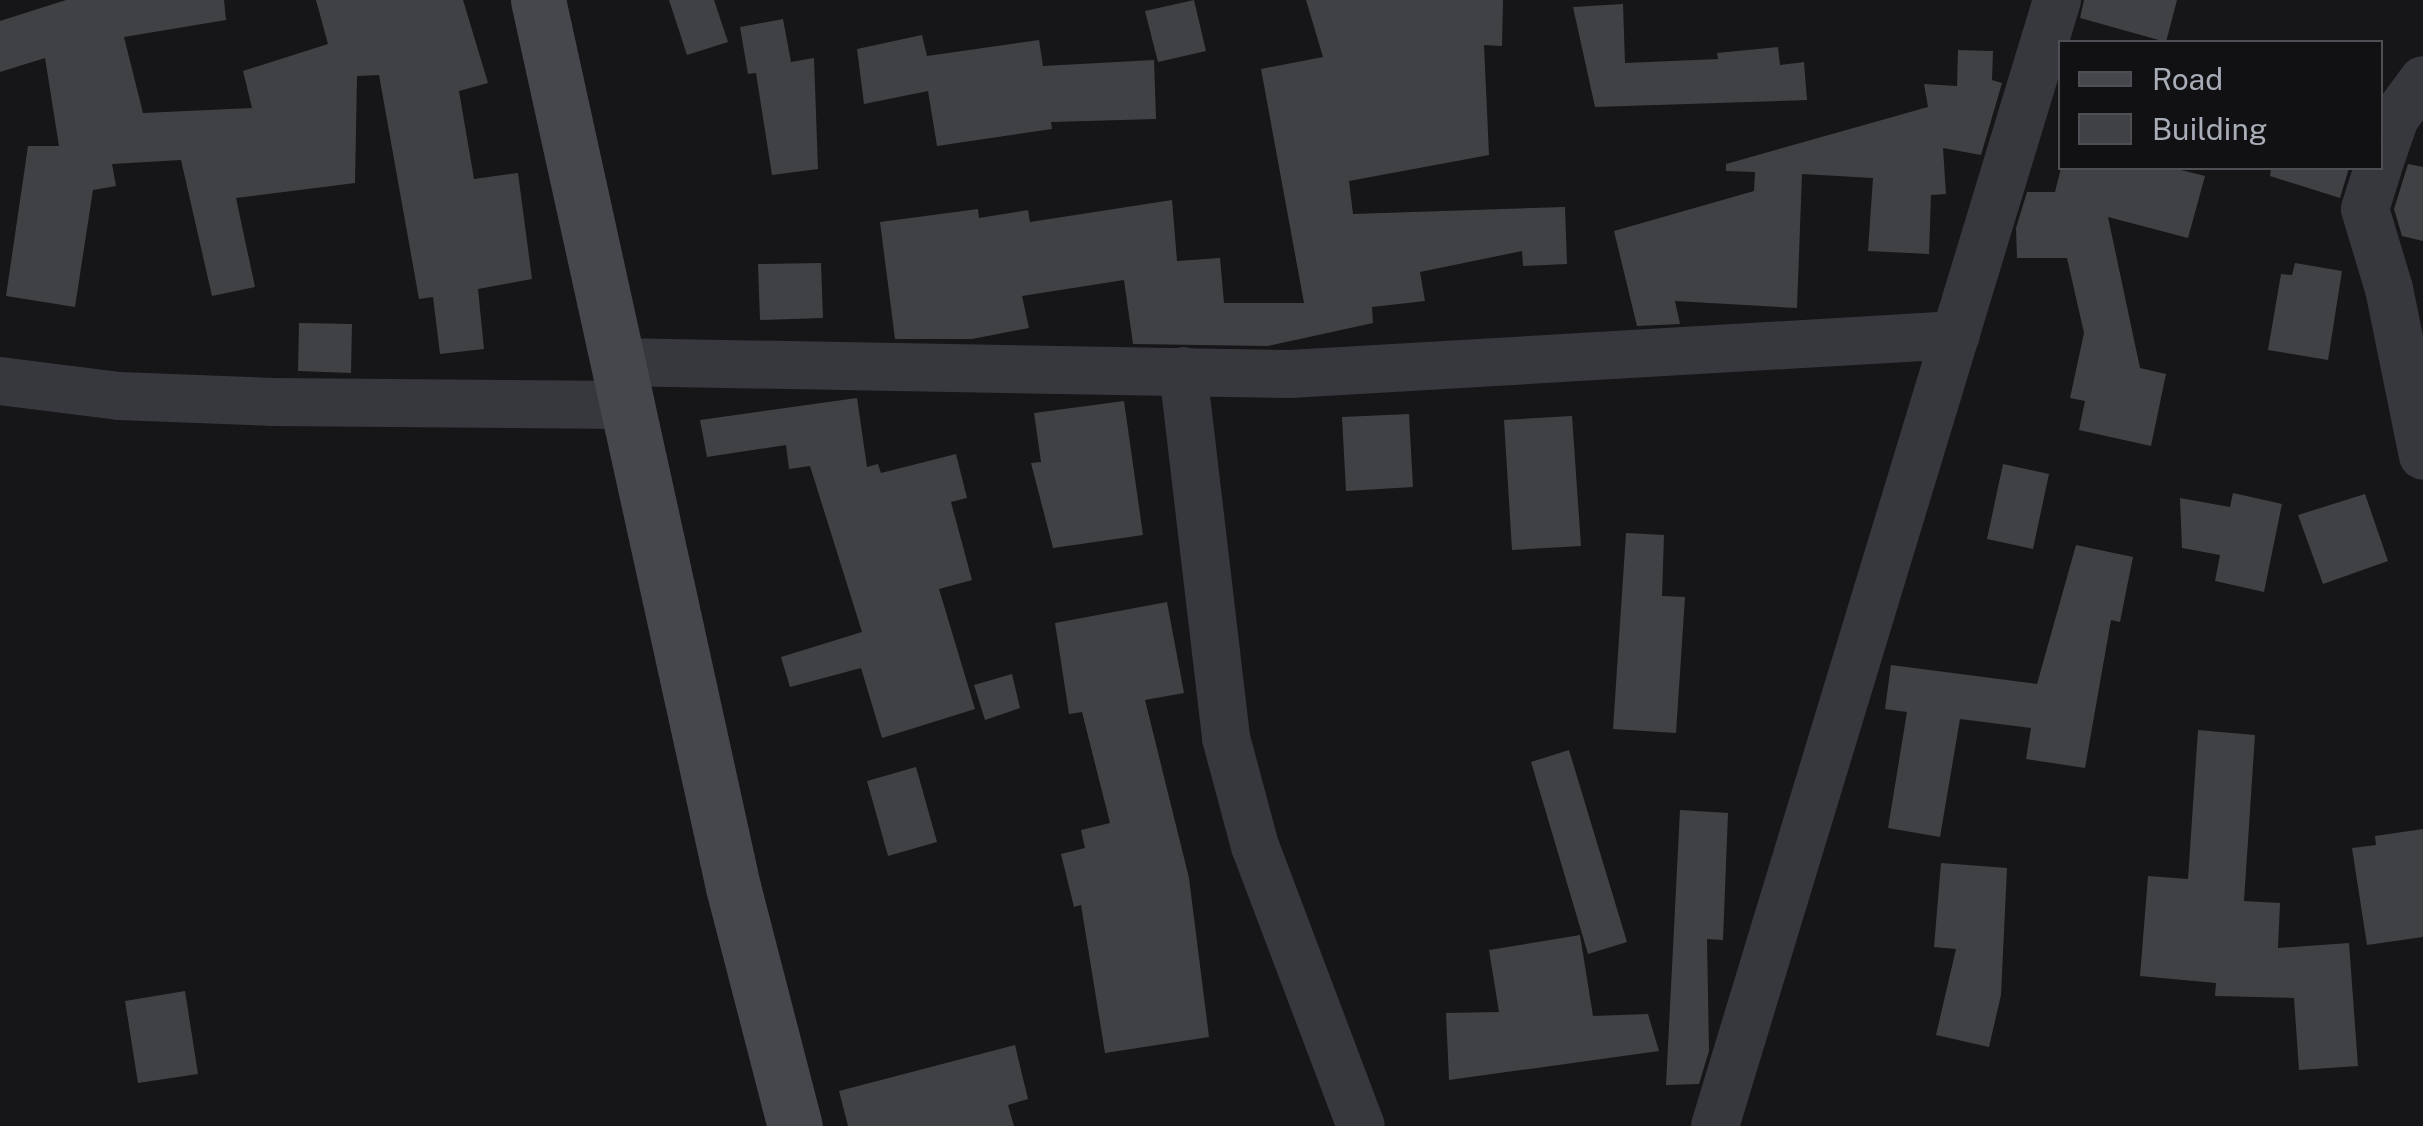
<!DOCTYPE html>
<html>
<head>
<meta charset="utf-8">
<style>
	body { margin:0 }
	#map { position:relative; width:2423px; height:1126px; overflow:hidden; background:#161618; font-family:"Public Sans",sans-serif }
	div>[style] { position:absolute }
	.building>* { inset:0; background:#404145 }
	.street>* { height:48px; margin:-24px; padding:0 24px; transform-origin:24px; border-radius:24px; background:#37383d }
	.secondary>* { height:55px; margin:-27.5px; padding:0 27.5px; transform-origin:27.5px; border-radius:27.5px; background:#45474d }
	span { translate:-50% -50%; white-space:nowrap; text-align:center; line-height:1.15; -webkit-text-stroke:8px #111113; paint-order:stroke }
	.legend { position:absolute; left:2058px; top:40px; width:325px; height:130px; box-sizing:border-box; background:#111113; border:2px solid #4d4f55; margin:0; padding:12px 18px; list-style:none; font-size:30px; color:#a8adb8 }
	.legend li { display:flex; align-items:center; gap:20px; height:50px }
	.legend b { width:50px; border:2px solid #4d4f55 }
</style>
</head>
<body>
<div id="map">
	<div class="building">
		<div style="clip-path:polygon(66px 0,224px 0,226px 20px,124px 37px,143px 113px,252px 108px,243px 71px,328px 44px,316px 0,463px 0,488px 83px,459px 91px,474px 179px,518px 173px,532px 279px,478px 289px,484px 349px,440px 354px,433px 297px,419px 299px,379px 75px,357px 76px,355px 183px,236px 198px,255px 287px,212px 296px,181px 160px,112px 164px,116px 186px,93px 190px,75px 307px,6px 296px,28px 146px,59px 146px,45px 58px,0 72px,0 21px)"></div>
		<div style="clip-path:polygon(669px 0,714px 0,728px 42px,687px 55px)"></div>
		<div style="clip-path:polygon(1194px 0,1206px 51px,1158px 62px,1145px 11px)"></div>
		<div style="clip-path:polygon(1306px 0,1503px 0,1502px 46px,1484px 45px,1489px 155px,1349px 181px,1353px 214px,1565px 207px,1567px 264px,1523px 266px,1522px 251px,1420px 272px,1425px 301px,1372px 307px,1373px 323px,1268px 346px,1133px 344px,1124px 280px,1022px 296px,1029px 328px,972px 339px,895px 339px,880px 222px,978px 209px,979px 218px,1028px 210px,1030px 222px,1172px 200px,1177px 261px,1220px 258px,1224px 303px,1304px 303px,1261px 69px,1323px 57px)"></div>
		<div style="clip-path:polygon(2084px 0,2177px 0,2166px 42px,2080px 18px)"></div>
		<div style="clip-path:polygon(1623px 4px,1625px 63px,1718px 59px,1717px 53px,1778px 47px,1780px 65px,1804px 62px,1807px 100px,1595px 107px,1573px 7px)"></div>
		<div style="clip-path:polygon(783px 19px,791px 62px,814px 58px,818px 169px,772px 175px,756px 73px,748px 74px,740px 27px)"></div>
		<div style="clip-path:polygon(922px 35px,927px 56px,1039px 40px,1043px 66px,1154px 60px,1156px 119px,1051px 122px,1052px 129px,937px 146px,928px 91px,864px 104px,857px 49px)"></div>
		<div style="clip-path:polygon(1958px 50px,1993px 51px,1992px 80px,2002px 83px,1981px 155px,1943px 148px,1946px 194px,1931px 195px,1929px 254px,1868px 251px,1873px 178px,1802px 174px,1797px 308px,1675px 301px,1680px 324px,1637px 326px,1614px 231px,1754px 191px,1755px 172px,1726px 171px,1726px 164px,1928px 107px,1924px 84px,1957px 86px)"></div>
		<div style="clip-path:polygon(2408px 164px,2423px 167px,2423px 241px,2402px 236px,2394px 209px)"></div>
		<div style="clip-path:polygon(2061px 168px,2173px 168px,2205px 176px,2188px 238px,2108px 217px,2140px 368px,2166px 374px,2151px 446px,2079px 430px,2085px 401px,2070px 398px,2084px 333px,2067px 258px,2017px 258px,2016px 228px,2027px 192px,2055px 192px)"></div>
		<div style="clip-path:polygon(2271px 168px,2349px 168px,2340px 198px,2270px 176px)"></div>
		<div style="clip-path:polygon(821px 263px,823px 318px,760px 320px,758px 264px)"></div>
		<div style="clip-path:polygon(2295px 263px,2342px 271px,2328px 360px,2268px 350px,2281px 274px,2292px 275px)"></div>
		<div style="clip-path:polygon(299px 323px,352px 324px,351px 373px,298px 371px)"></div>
		<div style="clip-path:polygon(857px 398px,867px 467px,878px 464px,881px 473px,956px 454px,967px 498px,951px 502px,972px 580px,939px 589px,975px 709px,882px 738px,861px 668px,790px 687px,781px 657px,862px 632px,810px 466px,789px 469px,786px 445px,707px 457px,700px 420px)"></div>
		<div style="clip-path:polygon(1124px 401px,1143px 535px,1053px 548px,1031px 463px,1041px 462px,1034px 413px)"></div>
		<div style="clip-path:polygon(1409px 414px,1413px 487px,1346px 491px,1342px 417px)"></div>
		<div style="clip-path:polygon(1572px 416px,1581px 546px,1512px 550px,1504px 420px)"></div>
		<div style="clip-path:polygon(2003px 464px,2049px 474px,2033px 549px,1987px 539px)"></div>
		<div style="clip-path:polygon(2233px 493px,2282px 504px,2264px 592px,2215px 581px,2220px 555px,2182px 548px,2180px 498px,2230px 507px)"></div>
		<div style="clip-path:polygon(2365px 494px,2388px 561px,2323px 584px,2298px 515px)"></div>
		<div style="clip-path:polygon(1626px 533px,1664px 535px,1662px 596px,1685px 597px,1676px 733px,1613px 729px)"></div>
		<div style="clip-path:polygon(2076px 545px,2133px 557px,2120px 622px,2111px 620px,2085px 768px,2026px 759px,2031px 728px,1960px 719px,1940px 837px,1888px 828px,1907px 712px,1885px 709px,1891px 665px,2037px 684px)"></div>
		<div style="clip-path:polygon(1167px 602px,1184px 693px,1145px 700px,1189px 878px,1209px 1037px,1105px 1053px,1081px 905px,1074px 907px,1061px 854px,1085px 848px,1081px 830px,1110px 823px,1082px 712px,1069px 714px,1055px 623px)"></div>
		<div style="clip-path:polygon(1012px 674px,1020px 708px,985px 720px,974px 685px)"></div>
		<div style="clip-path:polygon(2198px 730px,2255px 735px,2244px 901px,2280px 903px,2278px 948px,2349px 943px,2358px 1066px,2299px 1070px,2294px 998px,2215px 996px,2216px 983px,2140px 976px,2148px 876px,2188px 879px)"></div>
		<div style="clip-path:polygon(1569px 750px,1627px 942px,1588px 954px,1531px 762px)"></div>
		<div style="clip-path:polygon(916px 767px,937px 842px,888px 856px,867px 781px)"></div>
		<div style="clip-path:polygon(1680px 810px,1728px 813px,1723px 940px,1707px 939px,1709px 1051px,1699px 1084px,1666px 1085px)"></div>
		<div style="clip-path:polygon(2423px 829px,2423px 937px,2367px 945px,2352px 848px,2376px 845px,2375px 836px)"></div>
		<div style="clip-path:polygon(1941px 863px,2007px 868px,2001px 995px,1989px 1047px,1936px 1035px,1956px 949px,1934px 947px)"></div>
		<div style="clip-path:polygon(1580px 935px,1593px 1016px,1648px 1014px,1659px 1051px,1449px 1080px,1446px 1013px,1499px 1012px,1489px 950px)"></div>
		<div style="clip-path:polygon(185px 991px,198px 1074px,138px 1083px,125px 1001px)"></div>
		<div style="clip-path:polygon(1015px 1045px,1028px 1099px,1008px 1105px,1014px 1126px,848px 1126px,839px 1091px)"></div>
	</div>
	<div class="street">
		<div style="left:2380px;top:161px;width:46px;rotate:-70.8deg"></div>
		<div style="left:2395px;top:118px;width:47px;rotate:-53.6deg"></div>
		<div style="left:2378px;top:168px;width:43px;rotate:107.6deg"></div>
		<div style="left:2365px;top:209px;width:84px;rotate:73.3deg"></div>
		<div style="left:2389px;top:289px;width:170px;rotate:78.5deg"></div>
		<div style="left:615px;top:362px;width:675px;rotate:1.02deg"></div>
		<div style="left:1290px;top:374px;width:667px;rotate:-3.35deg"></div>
		<div style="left:1183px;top:371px;width:370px;rotate:83.3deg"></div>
		<div style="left:1226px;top:738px;width:112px;rotate:75deg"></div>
		<div style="left:1255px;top:846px;width:299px;rotate:69.3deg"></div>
		<div style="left:0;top:381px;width:120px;rotate:7.2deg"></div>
		<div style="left:119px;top:396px;width:154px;rotate:2.2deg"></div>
		<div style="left:273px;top:402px;width:352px;rotate:0.5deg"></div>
		<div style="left:1715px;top:1126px;width:1177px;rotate:-73.1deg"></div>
	</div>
	<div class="secondary">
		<div style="left:538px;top:0;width:908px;rotate:77.6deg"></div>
		<div style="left:733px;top:887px;width:247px;rotate:75.5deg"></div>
	</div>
	<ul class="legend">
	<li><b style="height:12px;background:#45474d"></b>Road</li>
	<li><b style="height:28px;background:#404145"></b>Building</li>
	</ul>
</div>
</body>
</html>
